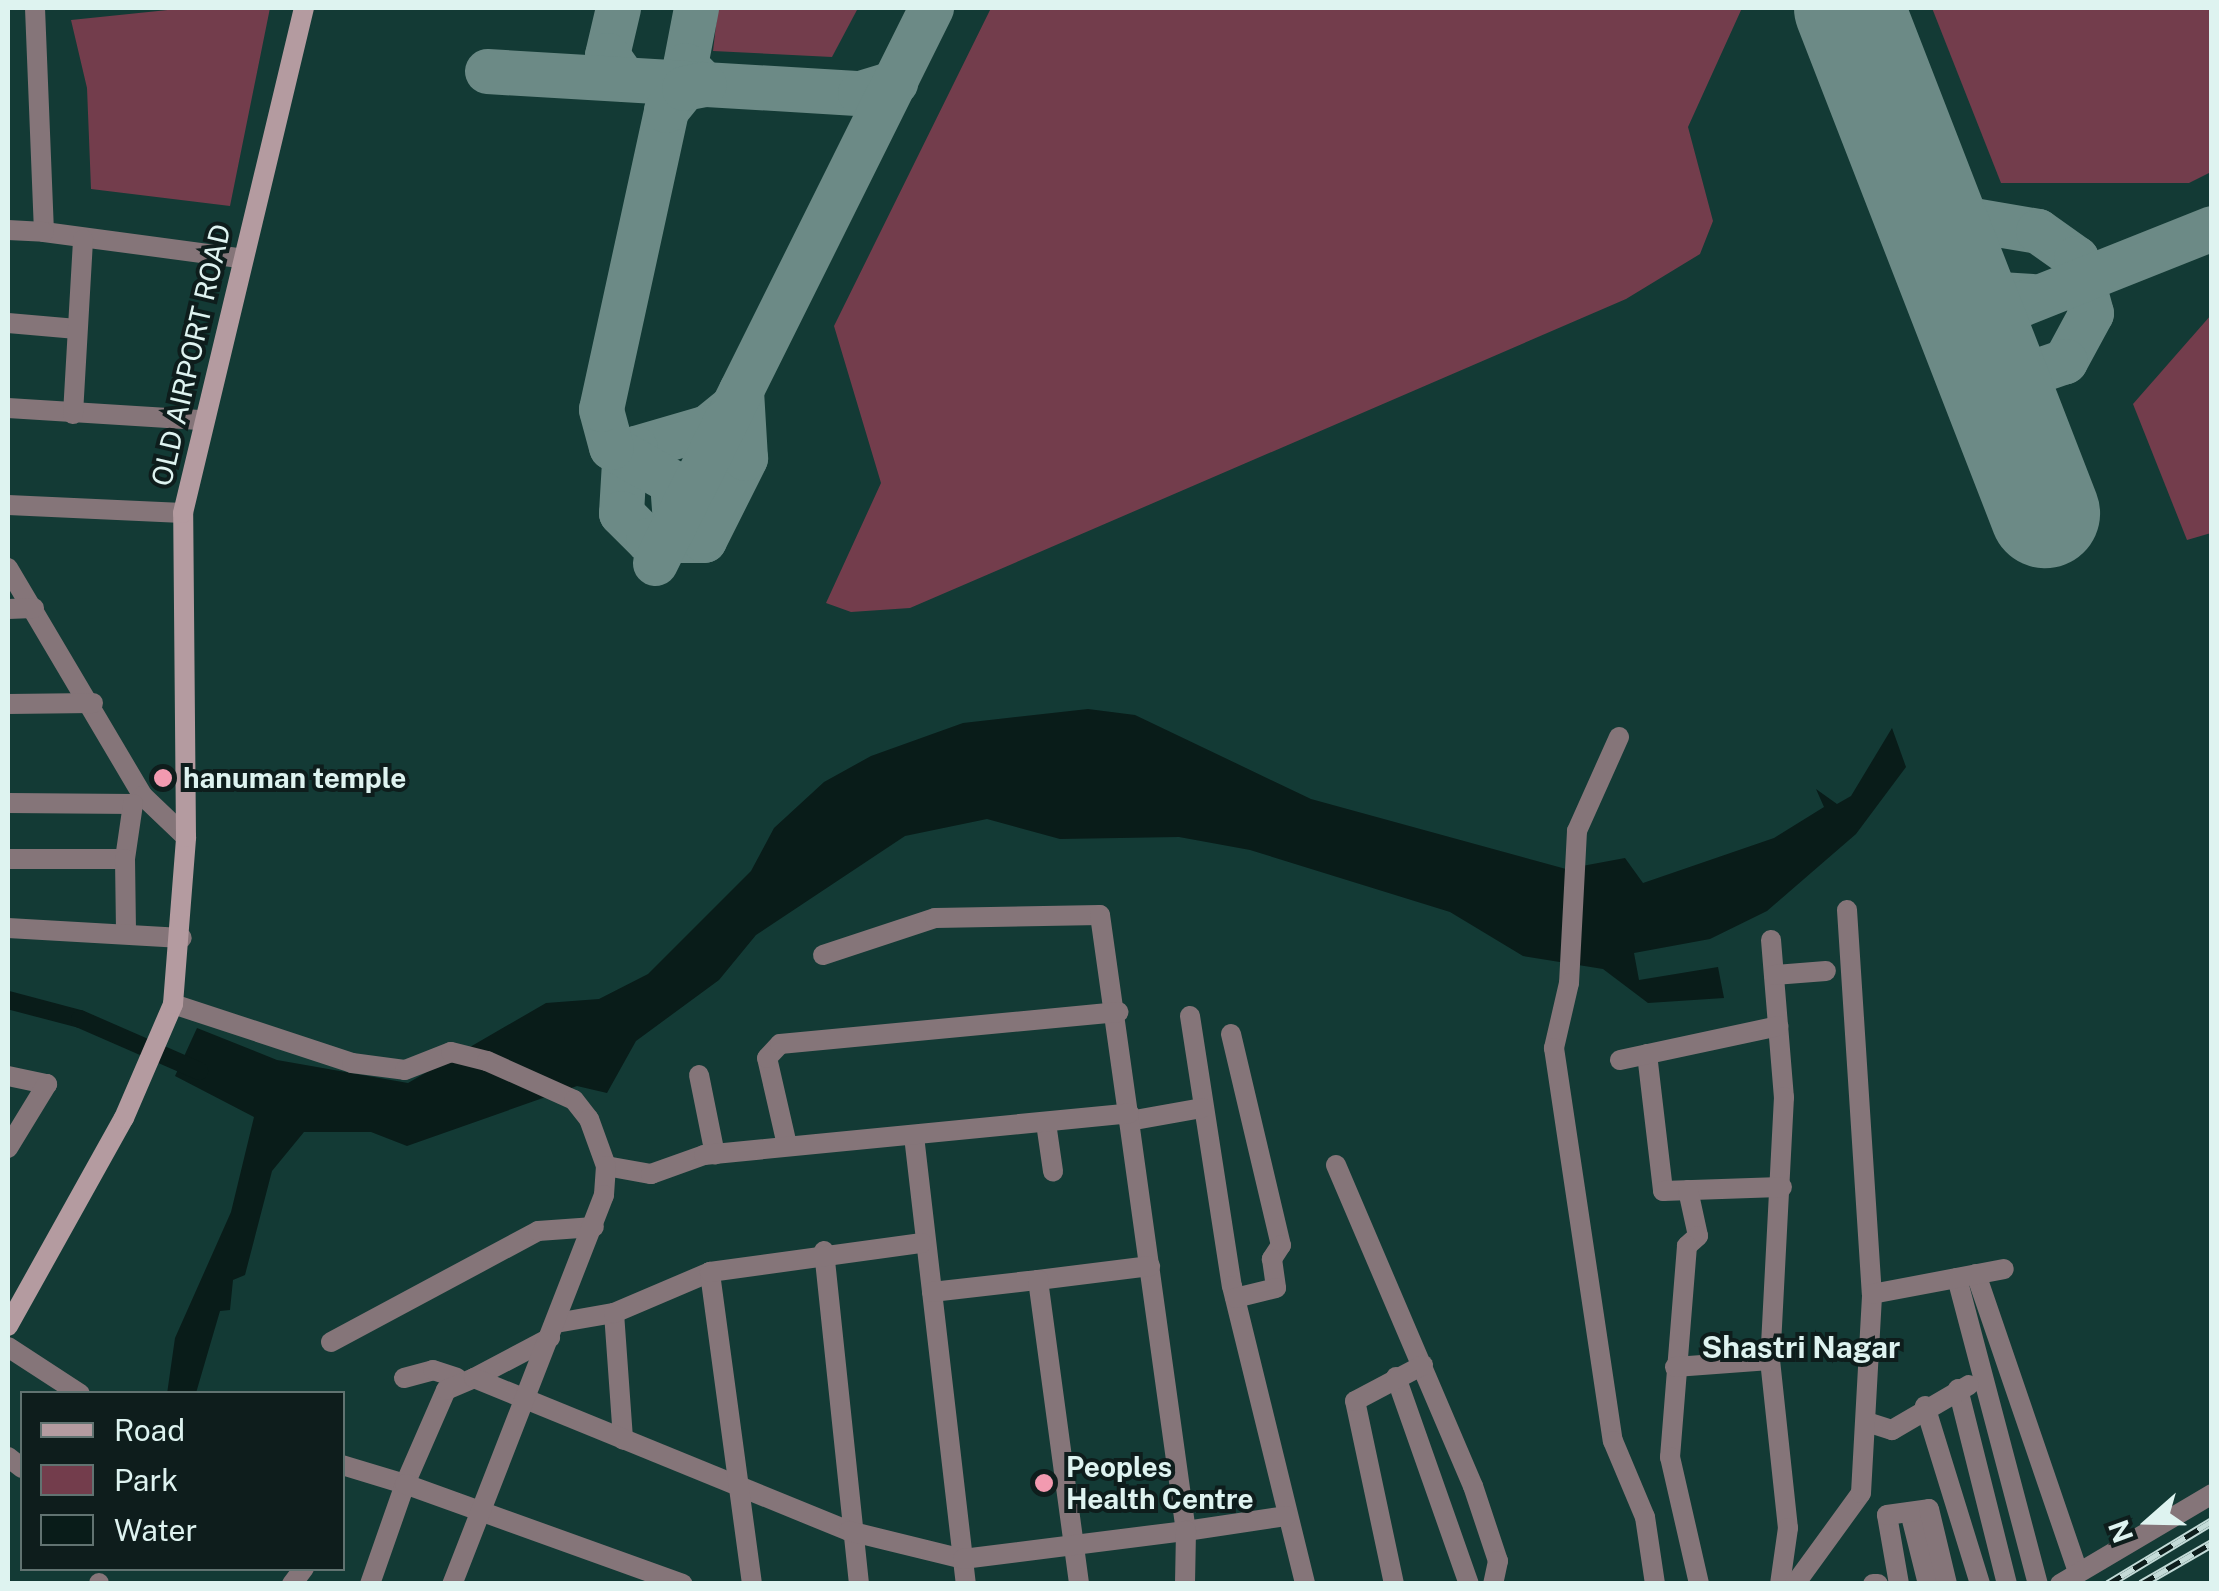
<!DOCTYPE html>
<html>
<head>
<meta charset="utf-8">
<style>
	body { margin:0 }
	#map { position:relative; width:2219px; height:1591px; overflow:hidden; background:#133a35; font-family:"Public Sans",sans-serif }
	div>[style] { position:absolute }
	.green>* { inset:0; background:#733d4c }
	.water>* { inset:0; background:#091c19 }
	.canal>* { height:18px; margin:-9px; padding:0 9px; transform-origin:9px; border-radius:9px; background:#091c19 }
	.taxiway>* { height:45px; margin:-22.5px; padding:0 22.5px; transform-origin:22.5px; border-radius:22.5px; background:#6c8a86 }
	.runway>* { height:110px; margin:-55px; padding:0 55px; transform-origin:55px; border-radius:55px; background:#6c8a86 }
	.minor>* { height:20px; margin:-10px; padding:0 10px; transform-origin:10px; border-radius:10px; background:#857579 }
	.tertiary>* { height:20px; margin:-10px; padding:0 10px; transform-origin:10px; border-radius:10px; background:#857579 }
	.secondary>* { height:20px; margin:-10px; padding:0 10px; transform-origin:10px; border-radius:10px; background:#b49ba0 }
	.rail>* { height:9px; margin-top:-4.5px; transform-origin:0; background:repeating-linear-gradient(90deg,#0e1d1c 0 15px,#c4dbd8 0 30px); box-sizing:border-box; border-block:2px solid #c4dbd8 }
	.dots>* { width:28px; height:28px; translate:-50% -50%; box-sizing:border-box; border:5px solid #0e1d1c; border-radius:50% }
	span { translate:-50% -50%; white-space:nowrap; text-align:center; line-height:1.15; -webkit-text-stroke:8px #0e1d1c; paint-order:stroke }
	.street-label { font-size:28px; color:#def3f0 }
	.poi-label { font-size:28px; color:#def3f0; font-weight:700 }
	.left { translate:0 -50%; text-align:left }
	.neighbourhood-label { font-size:30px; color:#def3f0; font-weight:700 }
	.frame { position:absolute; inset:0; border:10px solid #def3f0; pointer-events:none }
	.legend { position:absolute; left:20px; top:1391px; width:325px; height:180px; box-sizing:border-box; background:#0e1d1c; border:2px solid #617371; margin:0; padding:12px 18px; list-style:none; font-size:30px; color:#def3f0 }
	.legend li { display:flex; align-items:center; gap:20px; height:50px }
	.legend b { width:50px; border:2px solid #617371 }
	.north { position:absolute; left:2099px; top:1471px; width:100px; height:100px; -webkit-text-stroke:8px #0e1d1c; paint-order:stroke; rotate:250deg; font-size:28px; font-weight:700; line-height:40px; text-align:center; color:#def3f0 }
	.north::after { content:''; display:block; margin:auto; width:35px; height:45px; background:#def3f0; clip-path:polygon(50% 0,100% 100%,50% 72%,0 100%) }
</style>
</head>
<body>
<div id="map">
	<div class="green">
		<div style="clip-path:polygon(187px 8px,270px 8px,230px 206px,91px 189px,87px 88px,71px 20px)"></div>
		<div style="clip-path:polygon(718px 8px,858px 8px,832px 57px,713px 51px)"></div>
		<div style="clip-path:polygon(991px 8px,1742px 8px,1688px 127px,1713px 221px,1700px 254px,1626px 299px,910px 608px,851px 612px,826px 603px,881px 483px,834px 326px)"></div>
		<div style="clip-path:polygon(1932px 8px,2211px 8px,2211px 172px,2189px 183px,2001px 183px)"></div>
		<div style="clip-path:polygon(2211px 315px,2211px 533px,2187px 540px,2133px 404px)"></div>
	</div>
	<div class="water">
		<div style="clip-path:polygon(1088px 709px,1135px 715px,1311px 799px,1566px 869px,1625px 858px,1643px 883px,1774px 838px,1824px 807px,1816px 789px,1837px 804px,1851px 796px,1892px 728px,1906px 767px,1856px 834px,1767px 911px,1710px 939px,1634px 953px,1639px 980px,1718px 967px,1724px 998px,1648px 1003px,1603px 969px,1523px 956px,1450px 912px,1250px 850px,1179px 837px,1060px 839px,987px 819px,905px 836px,756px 935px,719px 980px,636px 1041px,607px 1093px,577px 1086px,407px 1146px,371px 1132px,304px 1132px,272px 1171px,245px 1275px,233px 1280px,230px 1310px,220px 1311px,196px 1393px,167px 1394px,175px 1338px,231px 1212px,254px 1117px,175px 1076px,197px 1028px,277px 1060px,408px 1083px,546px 1003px,599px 999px,648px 974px,751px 871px,774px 828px,824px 782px,871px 756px,963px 723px)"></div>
	</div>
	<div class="canal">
		<div style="left:8px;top:1000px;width:74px;rotate:14.8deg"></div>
		<div style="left:80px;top:1019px;width:130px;rotate:23.6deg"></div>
	</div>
	<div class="taxiway">
		<div style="left:618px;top:8px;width:48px;rotate:103.2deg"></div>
		<div style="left:607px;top:55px;width:29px;rotate:55deg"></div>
		<div style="left:696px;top:8px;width:58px;rotate:100.9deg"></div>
		<div style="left:685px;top:65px;width:27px;rotate:45deg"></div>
		<div style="left:487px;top:71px;width:374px;rotate:3.4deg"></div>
		<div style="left:860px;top:93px;width:37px;rotate:-17deg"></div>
		<div style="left:1911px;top:169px;width:70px;rotate:44.4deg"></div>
		<div style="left:1961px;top:218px;width:78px;rotate:9.6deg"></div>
		<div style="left:2038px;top:231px;width:47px;rotate:35.4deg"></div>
		<div style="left:2076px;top:258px;width:57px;rotate:74.7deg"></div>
		<div style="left:2091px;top:313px;width:55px;rotate:118.4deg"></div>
		<div style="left:2065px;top:361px;width:58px;rotate:160.9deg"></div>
		<div style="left:2010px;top:380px;width:61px;rotate:-152.6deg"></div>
		<div style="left:1956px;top:352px;width:37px;rotate:-114deg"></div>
		<div style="left:1941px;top:318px;width:141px;rotate:-100.6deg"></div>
		<div style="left:1947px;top:263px;width:47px;rotate:39.8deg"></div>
		<div style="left:1983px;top:293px;width:49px;rotate:3.5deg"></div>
		<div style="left:1990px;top:377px;width:41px;rotate:-84.4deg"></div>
		<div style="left:1994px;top:336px;width:37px;rotate:-54deg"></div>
		<div style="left:2016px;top:306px;width:211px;rotate:-21.7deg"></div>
		<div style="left:732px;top:407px;width:32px;rotate:141deg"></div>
		<div style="left:707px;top:427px;width:75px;rotate:163.7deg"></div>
		<div style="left:635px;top:448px;width:18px;rotate:128deg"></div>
		<div style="left:624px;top:462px;width:51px;rotate:93.4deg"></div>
		<div style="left:621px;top:513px;width:38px;rotate:45deg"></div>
		<div style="left:648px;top:540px;width:56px"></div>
		<div style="left:704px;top:540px;width:92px;rotate:-63.4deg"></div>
		<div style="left:745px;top:458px;width:68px;rotate:-93.4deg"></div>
		<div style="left:675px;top:522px;width:40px;rotate:-94.3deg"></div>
		<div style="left:672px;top:482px;width:70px;rotate:-150.2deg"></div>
		<div style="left:611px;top:447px;width:39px;rotate:-105deg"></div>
		<div style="left:601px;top:409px;width:306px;rotate:-77.7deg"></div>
		<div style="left:666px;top:110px;width:28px;rotate:-51deg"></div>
		<div style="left:684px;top:88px;width:20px;rotate:-11deg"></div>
		<div style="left:655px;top:563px;width:620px;rotate:-63.56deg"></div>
	</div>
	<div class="runway">
		<div style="left:1849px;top:8px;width:542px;rotate:68.79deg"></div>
	</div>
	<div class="minor">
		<div style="left:35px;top:8px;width:224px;rotate:87.7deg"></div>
		<div style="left:44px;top:232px;width:197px;rotate:7.6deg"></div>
		<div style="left:8px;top:230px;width:36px;rotate:3deg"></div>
		<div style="left:8px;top:323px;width:69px;rotate:5deg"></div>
		<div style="left:8px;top:408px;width:192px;rotate:3.6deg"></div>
		<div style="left:73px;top:414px;width:175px;rotate:-86.7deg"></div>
		<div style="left:8px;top:505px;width:175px;rotate:2.6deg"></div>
		<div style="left:8px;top:568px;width:265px;rotate:59.4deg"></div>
		<div style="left:143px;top:796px;width:59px;rotate:43.6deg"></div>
		<div style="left:8px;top:609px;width:26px;rotate:-2deg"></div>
		<div style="left:8px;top:704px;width:85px;rotate:-0.7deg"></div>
		<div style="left:1619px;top:737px;width:103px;rotate:114.1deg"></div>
		<div style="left:1577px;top:831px;width:152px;rotate:93deg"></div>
		<div style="left:1569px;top:983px;width:67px;rotate:103deg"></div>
		<div style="left:1554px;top:1048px;width:397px;rotate:81.5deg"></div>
		<div style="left:1613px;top:1441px;width:82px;rotate:67.2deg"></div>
		<div style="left:1645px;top:1517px;width:68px;rotate:81.5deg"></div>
		<div style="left:8px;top:803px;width:125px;rotate:0.5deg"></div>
		<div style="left:133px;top:804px;width:56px;rotate:98.3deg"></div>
		<div style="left:8px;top:859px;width:117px"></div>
		<div style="left:125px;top:859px;width:73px;rotate:89.2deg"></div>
		<div style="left:1847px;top:910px;width:385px;rotate:86.3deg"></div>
		<div style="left:8px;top:928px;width:174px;rotate:3.3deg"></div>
		<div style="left:1771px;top:940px;width:158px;rotate:85.3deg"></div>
		<div style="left:1784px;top:1097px;width:263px;rotate:93deg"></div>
		<div style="left:1770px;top:1360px;width:169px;rotate:83.9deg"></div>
		<div style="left:1788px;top:1528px;width:57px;rotate:98.1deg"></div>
		<div style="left:823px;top:955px;width:118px;rotate:-18.3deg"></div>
		<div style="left:935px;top:918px;width:165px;rotate:-1deg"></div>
		<div style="left:1100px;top:915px;width:208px;rotate:82deg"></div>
		<div style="left:1774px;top:975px;width:52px;rotate:-4.4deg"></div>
		<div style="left:1190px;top:1016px;width:273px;rotate:81.2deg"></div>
		<div style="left:1232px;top:1286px;width:307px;rotate:76.2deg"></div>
		<div style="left:1231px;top:1034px;width:217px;rotate:76.7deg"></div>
		<div style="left:1281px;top:1245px;width:17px;rotate:123deg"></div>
		<div style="left:1272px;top:1259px;width:29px;rotate:82deg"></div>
		<div style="left:1276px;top:1288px;width:42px;rotate:166.3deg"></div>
		<div style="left:1647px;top:1054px;width:138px;rotate:83.3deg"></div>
		<div style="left:1663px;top:1191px;width:119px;rotate:-1.9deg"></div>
		<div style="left:1620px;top:1060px;width:162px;rotate:-12.1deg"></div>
		<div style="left:699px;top:1075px;width:81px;rotate:78.6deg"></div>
		<div style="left:8px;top:1076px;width:40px;rotate:12deg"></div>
		<div style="left:47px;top:1084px;width:75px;rotate:121.4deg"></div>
		<div style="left:1202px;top:1108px;width:74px;rotate:169.9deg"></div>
		<div style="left:1129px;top:1121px;width:414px;rotate:82.1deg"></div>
		<div style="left:1186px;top:1531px;width:101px;rotate:-8.5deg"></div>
		<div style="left:1046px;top:1123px;width:49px;rotate:81.7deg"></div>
		<div style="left:914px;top:1136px;width:451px;rotate:83.4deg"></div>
		<div style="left:787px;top:1145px;width:89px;rotate:-102.9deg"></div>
		<div style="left:767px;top:1058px;width:19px;rotate:-47deg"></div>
		<div style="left:780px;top:1044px;width:340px;rotate:-5.4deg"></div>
		<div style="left:1336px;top:1165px;width:349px;rotate:66.9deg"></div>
		<div style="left:1473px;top:1486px;width:79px;rotate:71.6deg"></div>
		<div style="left:1498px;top:1561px;width:24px;rotate:102deg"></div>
		<div style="left:606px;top:1166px;width:46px;rotate:10.1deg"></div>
		<div style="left:651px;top:1174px;width:56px;rotate:-19.7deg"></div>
		<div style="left:704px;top:1155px;width:427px;rotate:-5.6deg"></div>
		<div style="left:1688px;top:1190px;width:47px;rotate:77.7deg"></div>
		<div style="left:1698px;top:1236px;width:15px;rotate:138deg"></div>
		<div style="left:1687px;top:1246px;width:212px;rotate:94.6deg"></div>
		<div style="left:1670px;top:1457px;width:130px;rotate:77.1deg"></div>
		<div style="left:824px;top:1251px;width:335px;rotate:84deg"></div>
		<div style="left:1976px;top:1274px;width:315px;rotate:71.1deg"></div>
		<div style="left:1957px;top:1278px;width:317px;rotate:75.2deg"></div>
		<div style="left:1038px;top:1280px;width:113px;rotate:-7.1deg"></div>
		<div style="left:932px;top:1292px;width:107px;rotate:-6.5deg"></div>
		<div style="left:1038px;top:1280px;width:307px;rotate:82.3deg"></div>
		<div style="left:614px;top:1313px;width:127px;rotate:85.9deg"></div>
		<div style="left:556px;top:1323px;width:59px;rotate:-9.8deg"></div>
		<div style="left:614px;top:1313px;width:104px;rotate:-23.1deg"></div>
		<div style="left:331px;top:1342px;width:235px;rotate:-28.2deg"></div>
		<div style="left:538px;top:1231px;width:56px;rotate:-4.1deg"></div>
		<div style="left:8px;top:1347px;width:86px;rotate:33.1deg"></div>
		<div style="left:1675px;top:1367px;width:95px;rotate:-4.2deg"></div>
		<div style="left:1396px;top:1377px;width:219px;rotate:70.6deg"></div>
		<div style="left:404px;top:1378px;width:30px;rotate:-15deg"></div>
		<div style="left:433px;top:1370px;width:25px;rotate:18deg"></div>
		<div style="left:474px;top:1378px;width:86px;rotate:-27.8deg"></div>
		<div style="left:1958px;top:1389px;width:201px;rotate:75.9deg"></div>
		<div style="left:1925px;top:1406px;width:186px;rotate:72.8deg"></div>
		<div style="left:1870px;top:1423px;width:23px;rotate:18deg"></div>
		<div style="left:1892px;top:1430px;width:89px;rotate:-30.3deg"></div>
		<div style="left:8px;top:1457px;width:18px;rotate:38deg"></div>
		<div style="left:342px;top:1465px;width:66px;rotate:16.8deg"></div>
		<div style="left:405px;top:1484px;width:103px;rotate:-66.4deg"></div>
		<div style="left:446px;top:1390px;width:30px;rotate:-23deg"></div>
		<div style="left:474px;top:1378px;width:405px;rotate:22.2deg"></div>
		<div style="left:849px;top:1531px;width:117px;rotate:13.8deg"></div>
		<div style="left:963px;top:1559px;width:225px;rotate:-7.2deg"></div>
		<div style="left:1186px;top:1531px;width:53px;rotate:91.1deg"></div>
		<div style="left:1910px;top:1512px;width:74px;rotate:76deg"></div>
		<div style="left:99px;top:1584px;width:1px;rotate:-90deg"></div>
		<div style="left:292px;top:1584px;width:20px;rotate:-53deg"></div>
		<div style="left:370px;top:1584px;width:106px;rotate:-70.7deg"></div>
		<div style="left:405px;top:1484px;width:295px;rotate:19.8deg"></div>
		<div style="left:752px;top:1584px;width:315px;rotate:-97.7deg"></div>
		<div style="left:710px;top:1272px;width:214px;rotate:-7.8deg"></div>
		<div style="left:1394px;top:1584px;width:187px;rotate:-102deg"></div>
		<div style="left:1355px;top:1401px;width:77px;rotate:-27.9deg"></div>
		<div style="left:1795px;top:1584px;width:112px;rotate:-54deg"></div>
		<div style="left:1861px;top:1493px;width:199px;rotate:-86.8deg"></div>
		<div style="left:1872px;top:1294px;width:134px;rotate:-10.7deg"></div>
		<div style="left:1873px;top:1584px;width:5px"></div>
		<div style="left:1899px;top:1584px;width:70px;rotate:-99.9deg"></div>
		<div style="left:1887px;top:1515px;width:42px;rotate:-8.1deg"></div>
		<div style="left:1929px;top:1509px;width:77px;rotate:76.5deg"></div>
		<div style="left:2060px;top:1584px;width:177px;rotate:-30.6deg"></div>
	</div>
	<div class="tertiary">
		<div style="left:173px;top:1004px;width:188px;rotate:18.2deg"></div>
		<div style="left:352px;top:1063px;width:53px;rotate:7.5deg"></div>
		<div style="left:405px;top:1070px;width:49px;rotate:-21.4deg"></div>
		<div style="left:451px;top:1052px;width:37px;rotate:14deg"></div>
		<div style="left:487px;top:1061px;width:95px;rotate:24.1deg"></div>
		<div style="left:574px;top:1100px;width:24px;rotate:52deg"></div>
		<div style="left:589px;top:1119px;width:50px;rotate:70.1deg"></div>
		<div style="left:606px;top:1166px;width:29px;rotate:94deg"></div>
		<div style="left:604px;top:1195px;width:418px;rotate:111.3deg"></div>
	</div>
	<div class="secondary">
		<div style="left:8px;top:1326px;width:238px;rotate:-60.9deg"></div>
		<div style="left:124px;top:1118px;width:124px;rotate:-66.7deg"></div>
		<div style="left:173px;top:1004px;width:168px;rotate:-85.5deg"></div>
		<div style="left:186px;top:837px;width:324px;rotate:-90.5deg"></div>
		<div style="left:183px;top:513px;width:519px;rotate:-76.53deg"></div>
	</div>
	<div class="rail">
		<div style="left:2108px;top:1584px;width:122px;rotate:-31.2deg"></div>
		<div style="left:2141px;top:1584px;width:82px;rotate:-30deg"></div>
	</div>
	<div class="dots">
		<div style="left:163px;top:778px;background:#f29ab0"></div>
		<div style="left:1044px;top:1483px;background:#f29ab0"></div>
	</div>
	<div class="street-label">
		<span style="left:191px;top:355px;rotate:-77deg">OLD AIRPORT ROAD</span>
	</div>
	<div class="poi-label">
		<span class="left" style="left:183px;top:778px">hanuman temple</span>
		<span class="left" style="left:1066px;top:1483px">Peoples<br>Health Centre</span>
	</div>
	<div class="neighbourhood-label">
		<span style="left:1801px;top:1347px">Shastri Nagar</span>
	</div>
	<div class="frame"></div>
	<ul class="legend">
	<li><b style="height:12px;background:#b49ba0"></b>Road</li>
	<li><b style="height:28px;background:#733d4c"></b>Park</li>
	<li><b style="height:28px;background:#091c19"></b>Water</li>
	</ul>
	<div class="north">N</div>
</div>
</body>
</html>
